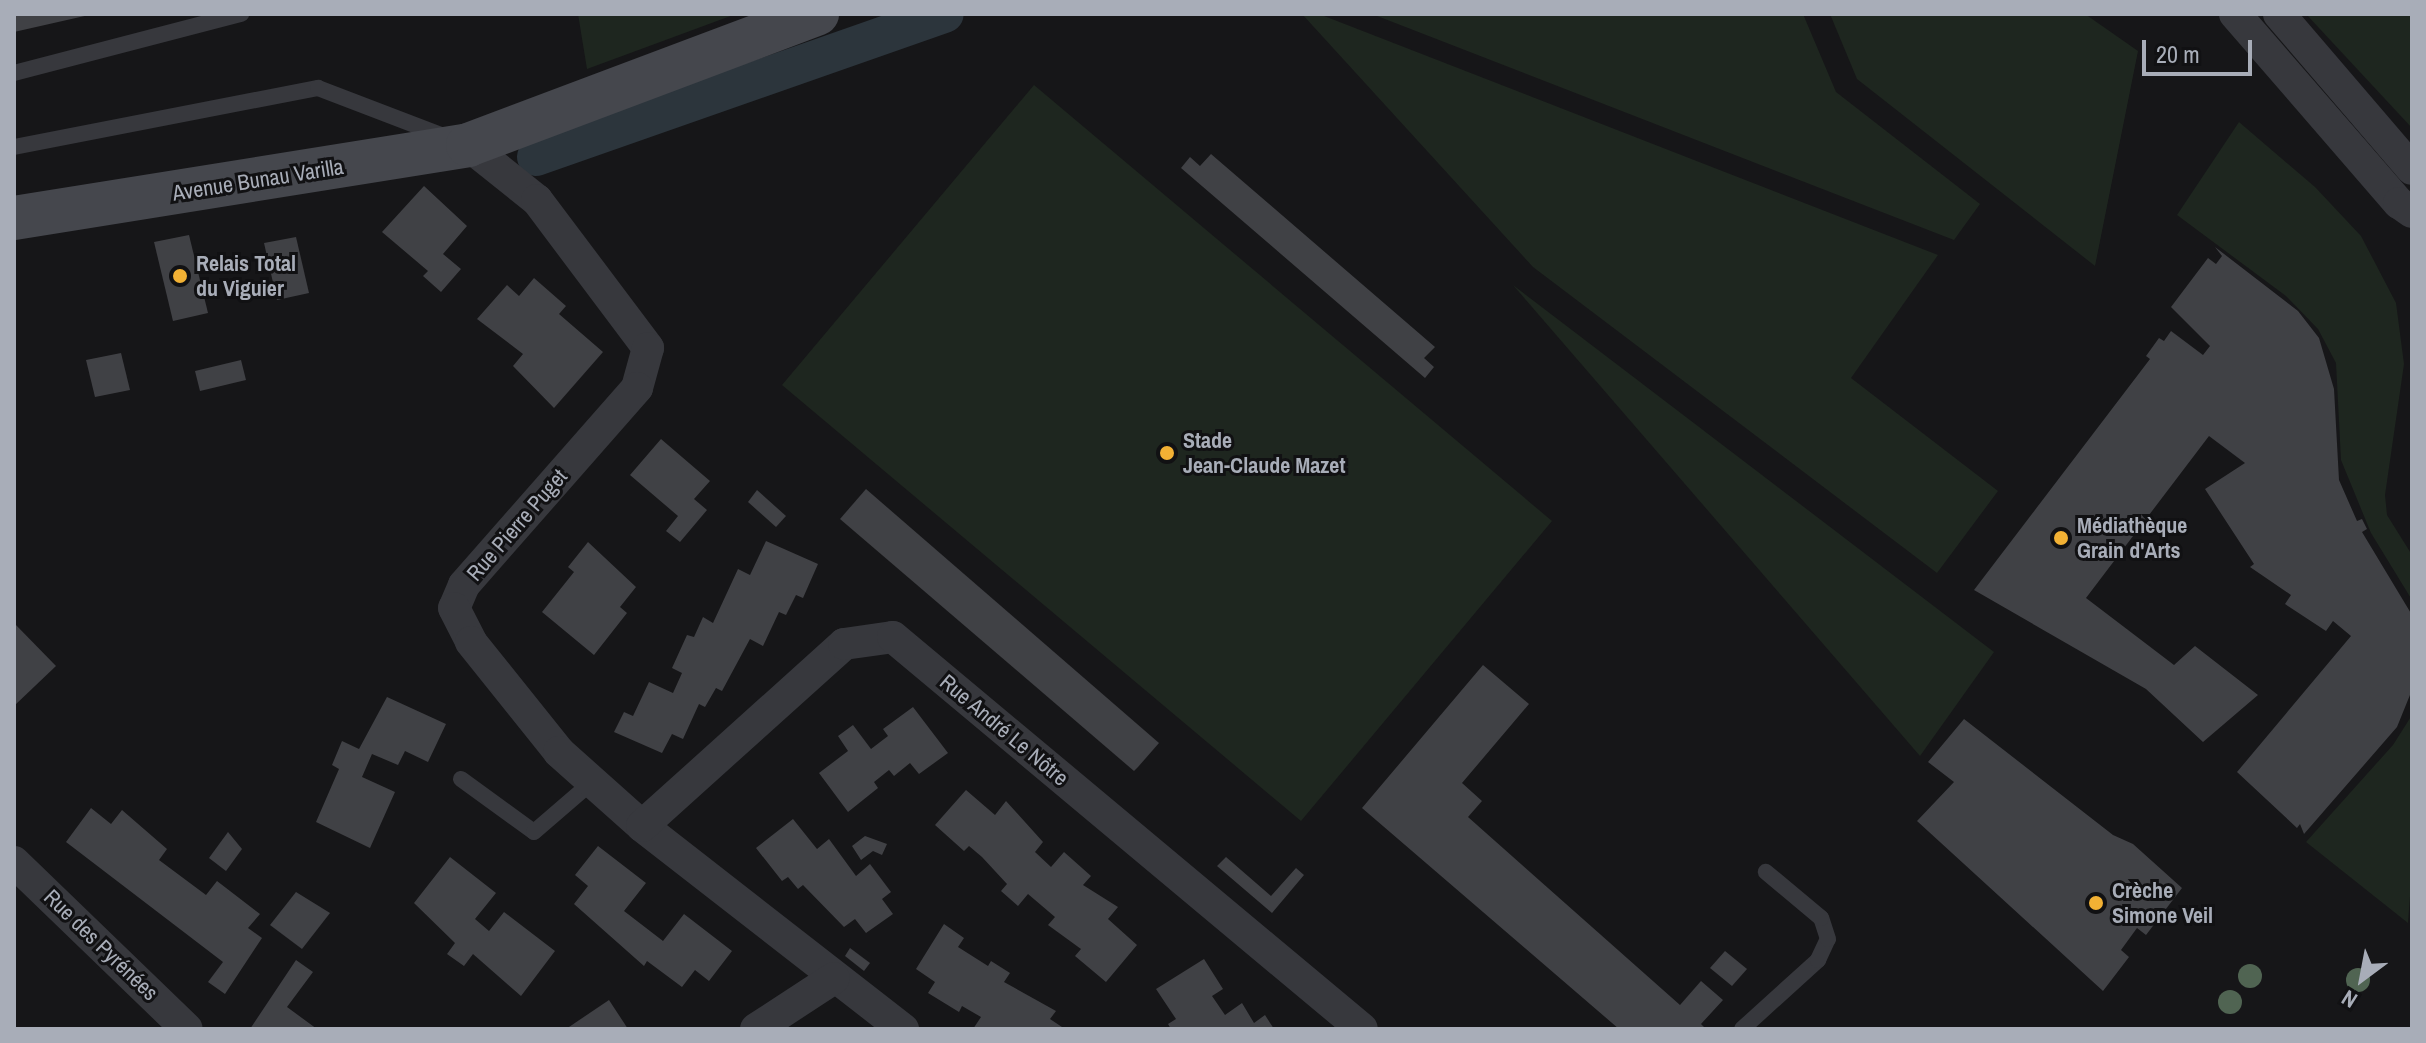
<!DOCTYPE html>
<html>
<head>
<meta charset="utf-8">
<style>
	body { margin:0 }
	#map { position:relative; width:2426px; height:1043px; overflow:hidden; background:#161618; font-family:"Archivo Narrow",sans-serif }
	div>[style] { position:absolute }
	.green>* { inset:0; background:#1e261f }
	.canal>* { height:38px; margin:-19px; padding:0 19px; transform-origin:19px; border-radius:19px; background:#2c353c }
	.building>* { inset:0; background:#404145 }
	.service>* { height:16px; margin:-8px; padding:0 8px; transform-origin:8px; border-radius:8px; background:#37383d }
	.minor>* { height:32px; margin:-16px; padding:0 16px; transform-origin:16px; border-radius:16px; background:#37383d }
	.secondary>* { height:44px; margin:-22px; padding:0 22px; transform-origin:22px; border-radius:22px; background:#45474d }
	.trees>* { width:24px; height:24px; margin:-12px; border-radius:50%; background:#506452 }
	.dots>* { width:22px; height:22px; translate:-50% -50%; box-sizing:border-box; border:4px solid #111113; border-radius:50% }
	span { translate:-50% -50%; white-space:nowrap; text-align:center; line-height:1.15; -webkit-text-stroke:6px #111113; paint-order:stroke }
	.street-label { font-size:22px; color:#a8adb8 }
	.poi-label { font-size:22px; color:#a8adb8; font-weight:700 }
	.left { translate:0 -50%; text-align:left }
	.frame { position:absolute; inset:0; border:16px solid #a8adb8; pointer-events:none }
	.north { position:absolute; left:2322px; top:939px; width:80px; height:80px; -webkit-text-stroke:6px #111113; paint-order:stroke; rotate:212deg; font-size:22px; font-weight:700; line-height:32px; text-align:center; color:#a8adb8 }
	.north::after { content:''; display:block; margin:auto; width:28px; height:36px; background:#a8adb8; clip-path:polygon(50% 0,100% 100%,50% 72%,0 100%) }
	.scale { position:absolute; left:2142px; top:40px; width:110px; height:36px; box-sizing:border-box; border:4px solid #a8adb8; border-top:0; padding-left:10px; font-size:24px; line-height:28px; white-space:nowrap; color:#a8adb8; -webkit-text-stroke:6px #111113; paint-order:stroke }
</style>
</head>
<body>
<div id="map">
	<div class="green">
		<div style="clip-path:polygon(578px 14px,736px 14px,587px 69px)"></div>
		<div style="clip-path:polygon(1302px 14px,1319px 14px,1938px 255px,1851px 378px,1998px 491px,1937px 573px,1533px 267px)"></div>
		<div style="clip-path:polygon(1372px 14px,1803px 14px,1836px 92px,1980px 204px,1954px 240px)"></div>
		<div style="clip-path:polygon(1830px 14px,2085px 14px,2138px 51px,2095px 266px,1857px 79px)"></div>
		<div style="clip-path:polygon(2306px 14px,2412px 14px,2412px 128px)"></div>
		<div style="clip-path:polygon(1034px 85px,1552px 521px,1301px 821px,782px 385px)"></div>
		<div style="clip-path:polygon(2239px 122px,2315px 187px,2361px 236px,2396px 303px,2404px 364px,2385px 495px,2387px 515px,2412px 555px,2412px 600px,2371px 533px,2341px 460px,2336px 363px,2318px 329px,2286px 296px,2177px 215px)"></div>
		<div style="clip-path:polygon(1513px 285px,1994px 652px,1920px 756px)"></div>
		<div style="clip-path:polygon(2412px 715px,2412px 869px,2408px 923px,2306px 842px,2393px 745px)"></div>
	</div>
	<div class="canal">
		<div style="left:536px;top:157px;width:433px;rotate:-19.3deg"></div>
	</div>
	<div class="building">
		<div style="clip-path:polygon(14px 14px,89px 14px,89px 15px,14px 32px)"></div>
		<div style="clip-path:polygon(1211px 154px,1435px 347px,1424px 358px,1434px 367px,1425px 378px,1181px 168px,1190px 157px,1200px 166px)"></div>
		<div style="clip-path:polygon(424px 186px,467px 226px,443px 254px,461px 269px,441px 292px,423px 276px,428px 271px,382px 232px)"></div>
		<div style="clip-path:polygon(189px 235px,208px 313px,173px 321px,154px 242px)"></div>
		<div style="clip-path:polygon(296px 237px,309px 293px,277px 300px,264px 243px)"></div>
		<div style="clip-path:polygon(2215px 247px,2298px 311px,2319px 338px,2334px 389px,2339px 480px,2357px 521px,2362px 519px,2367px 529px,2362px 532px,2412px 615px,2412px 690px,2397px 727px,2304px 834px,2300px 824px,2297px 828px,2237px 772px,2351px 636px,2333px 621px,2326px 631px,2285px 604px,2291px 595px,2250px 567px,2254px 564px,2205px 489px,2245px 463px,2209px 436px,2086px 598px,2174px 665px,2195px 646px,2258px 695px,2203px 742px,2146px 689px,1974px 590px,2150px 359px,2146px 356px,2159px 338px,2164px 341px,2171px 331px,2203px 355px,2210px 346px,2171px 307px,2208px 258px,2216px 264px,2222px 256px)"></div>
		<div style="clip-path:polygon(534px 278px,566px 306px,559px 314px,603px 352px,554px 408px,513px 366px,523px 354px,477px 319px,507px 285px,519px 296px)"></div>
		<div style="clip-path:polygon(121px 353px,130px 390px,95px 397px,86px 360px)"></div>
		<div style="clip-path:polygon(241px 360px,246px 380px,200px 391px,195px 371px)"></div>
		<div style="clip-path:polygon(661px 439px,710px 481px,694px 499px,707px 510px,680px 542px,666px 531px,678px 516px,630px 475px)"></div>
		<div style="clip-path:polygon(866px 489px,1159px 743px,1138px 767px,1134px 771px,840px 519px)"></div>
		<div style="clip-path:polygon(757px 490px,786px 516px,776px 527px,748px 502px)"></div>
		<div style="clip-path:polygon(766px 541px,818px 564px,803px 598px,796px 595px,786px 615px,779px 612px,763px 646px,750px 639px,722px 691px,716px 688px,705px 707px,699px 704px,683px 739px,672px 734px,662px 753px,614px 732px,624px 712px,633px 716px,649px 682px,673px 693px,682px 673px,672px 668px,687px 635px,694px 637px,703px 617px,713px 623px,738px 569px,750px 575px)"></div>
		<div style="clip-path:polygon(588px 542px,636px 587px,620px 607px,627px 613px,594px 655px,542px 612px,574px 572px,568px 567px)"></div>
		<div style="clip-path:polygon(14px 623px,56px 666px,14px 706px)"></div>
		<div style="clip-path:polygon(1483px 665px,1529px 704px,1462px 783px,1482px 801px,1468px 817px,1680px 1005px,1701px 981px,1723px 1000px,1701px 1024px,1706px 1029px,1619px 1029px,1362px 808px)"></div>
		<div style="clip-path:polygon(387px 697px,446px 724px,428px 762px,405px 751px,398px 765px,372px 754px,362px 777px,395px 792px,370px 848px,316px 822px,339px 769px,332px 765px,342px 741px,359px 749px)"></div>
		<div style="clip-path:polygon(913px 707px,948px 753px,919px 774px,910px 763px,894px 776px,889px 770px,874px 782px,878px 788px,848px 812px,819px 773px,848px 751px,838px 736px,853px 725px,871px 749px,888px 736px,883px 729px)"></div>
		<div style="clip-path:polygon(1964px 719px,2113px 835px,2133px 844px,2182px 888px,2146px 935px,2137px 928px,2121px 950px,2129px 957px,2103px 991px,1917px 821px,1954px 782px,1928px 762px)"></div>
		<div style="clip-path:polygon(966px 790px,995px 815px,1006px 801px,1043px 842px,1035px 852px,1051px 867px,1064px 852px,1091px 876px,1083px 885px,1118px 907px,1108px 919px,1137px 945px,1106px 982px,1075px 956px,1081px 949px,1048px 925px,1055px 917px,1028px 894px,1018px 906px,1001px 891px,1007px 884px,982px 857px,969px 846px,964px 851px,935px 825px)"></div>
		<div style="clip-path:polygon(91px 808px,111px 824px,122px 810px,167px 849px,159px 860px,206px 895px,217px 881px,260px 914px,248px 928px,262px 938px,225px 994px,208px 982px,223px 962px,66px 842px)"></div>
		<div style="clip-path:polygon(793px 819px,817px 849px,829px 839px,856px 876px,870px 864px,891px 892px,882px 899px,893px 914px,866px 933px,855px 919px,844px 927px,803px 885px,798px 889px,788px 877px,782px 881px,756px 848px)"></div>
		<div style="clip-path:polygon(228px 832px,242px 849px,226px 871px,209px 858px)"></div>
		<div style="clip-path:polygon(865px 836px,887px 844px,882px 855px,873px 851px,861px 860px,852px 846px)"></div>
		<div style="clip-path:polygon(598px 846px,646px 883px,624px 911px,663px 941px,684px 914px,732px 951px,709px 981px,695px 970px,682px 987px,647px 961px,644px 966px,574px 904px,588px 886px,575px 875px)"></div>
		<div style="clip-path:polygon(450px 857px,496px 893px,475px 919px,489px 931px,504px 912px,555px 951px,521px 996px,473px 954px,464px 966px,447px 954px,455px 943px,414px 903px)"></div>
		<div style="clip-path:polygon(1226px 857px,1271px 896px,1296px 868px,1304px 875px,1272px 913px,1217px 866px)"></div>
		<div style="clip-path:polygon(296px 892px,330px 913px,302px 949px,270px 925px)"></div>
		<div style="clip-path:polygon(944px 924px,964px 938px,958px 947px,988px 966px,991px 961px,1010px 973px,1004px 982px,1056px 1011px,1050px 1019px,1065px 1029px,973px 1029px,981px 1017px,962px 1006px,959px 1012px,928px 993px,935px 982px,916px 969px)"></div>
		<div style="clip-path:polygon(850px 948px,870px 963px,864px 971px,845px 956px)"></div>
		<div style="clip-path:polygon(1725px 951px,1747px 969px,1732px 986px,1710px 968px)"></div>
		<div style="clip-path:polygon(1204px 959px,1223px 989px,1212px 996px,1225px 1015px,1242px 1003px,1254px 1023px,1265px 1015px,1274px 1029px,1171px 1029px,1168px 1024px,1176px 1019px,1156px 989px)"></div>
		<div style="clip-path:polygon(296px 960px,313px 972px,287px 1007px,317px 1029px,250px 1029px)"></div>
		<div style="clip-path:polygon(609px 1000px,628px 1029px,566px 1029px)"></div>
	</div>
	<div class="service">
		<div style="left:14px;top:73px;width:235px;rotate:-14.6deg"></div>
		<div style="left:14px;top:147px;width:310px;rotate:-11deg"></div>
		<div style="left:318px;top:88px;width:135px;rotate:20.9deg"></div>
		<div style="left:461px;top:779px;width:90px;rotate:36deg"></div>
		<div style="left:534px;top:832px;width:77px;rotate:-40.8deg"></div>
		<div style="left:1742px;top:1029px;width:103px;rotate:-42.2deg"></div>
		<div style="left:1818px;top:960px;width:23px;rotate:-65deg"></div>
		<div style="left:1828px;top:939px;width:22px;rotate:-108deg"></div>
		<div style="left:1821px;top:918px;width:72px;rotate:-140.1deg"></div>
	</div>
	<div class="minor">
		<div style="left:2235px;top:14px;width:250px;rotate:49.1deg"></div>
		<div style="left:2399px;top:203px;width:16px;rotate:35deg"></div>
		<div style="left:2279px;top:14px;width:204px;rotate:49.4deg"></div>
		<div style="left:468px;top:145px;width:88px;rotate:38.6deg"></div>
		<div style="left:537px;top:200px;width:185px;rotate:53.1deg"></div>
		<div style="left:648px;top:348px;width:41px;rotate:105.4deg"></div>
		<div style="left:637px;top:388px;width:262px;rotate:131.3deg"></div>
		<div style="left:464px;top:585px;width:25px;rotate:113deg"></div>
		<div style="left:454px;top:608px;width:38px;rotate:63deg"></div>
		<div style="left:471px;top:642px;width:141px;rotate:51.3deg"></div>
		<div style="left:559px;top:752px;width:111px;rotate:41.7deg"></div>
		<div style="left:642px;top:826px;width:331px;rotate:37.9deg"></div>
		<div style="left:642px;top:826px;width:272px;rotate:-42deg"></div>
		<div style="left:844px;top:644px;width:49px;rotate:-8.1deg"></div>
		<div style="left:893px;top:637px;width:611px;rotate:39.89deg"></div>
		<div style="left:14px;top:862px;width:240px;rotate:44deg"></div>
		<div style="left:756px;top:1029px;width:93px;rotate:-33.2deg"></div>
	</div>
	<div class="secondary">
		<div style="left:14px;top:218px;width:460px;rotate:-9.1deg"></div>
		<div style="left:468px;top:145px;width:373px;rotate:-20.6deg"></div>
	</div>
	<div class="trees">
		<div style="left:2250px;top:976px"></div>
		<div style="left:2358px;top:980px"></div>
		<div style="left:2230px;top:1002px"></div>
	</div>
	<div class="dots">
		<div style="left:180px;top:276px;background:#f2b134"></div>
		<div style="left:1167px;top:453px;background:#f2b134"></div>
		<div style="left:2061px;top:538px;background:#f2b134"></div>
		<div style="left:2096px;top:903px;background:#f2b134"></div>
	</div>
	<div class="street-label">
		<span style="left:258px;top:180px;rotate:-9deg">Avenue Bunau Varilla</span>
		<span style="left:517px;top:525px;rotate:-49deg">Rue Pierre Puget</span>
		<span style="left:1004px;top:730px;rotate:40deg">Rue André Le Nôtre</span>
		<span style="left:101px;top:945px;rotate:44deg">Rue des Pyrénées</span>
	</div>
	<div class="poi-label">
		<span class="left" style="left:196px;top:276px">Relais Total<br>du Viguier</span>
		<span class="left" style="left:1183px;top:453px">Stade<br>Jean-Claude Mazet</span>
		<span class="left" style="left:2077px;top:538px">Médiathèque<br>Grain d'Arts</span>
		<span class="left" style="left:2112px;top:903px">Crèche<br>Simone Veil</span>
	</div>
	<div class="frame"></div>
	<div class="north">N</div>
	<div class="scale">20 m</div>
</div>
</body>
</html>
